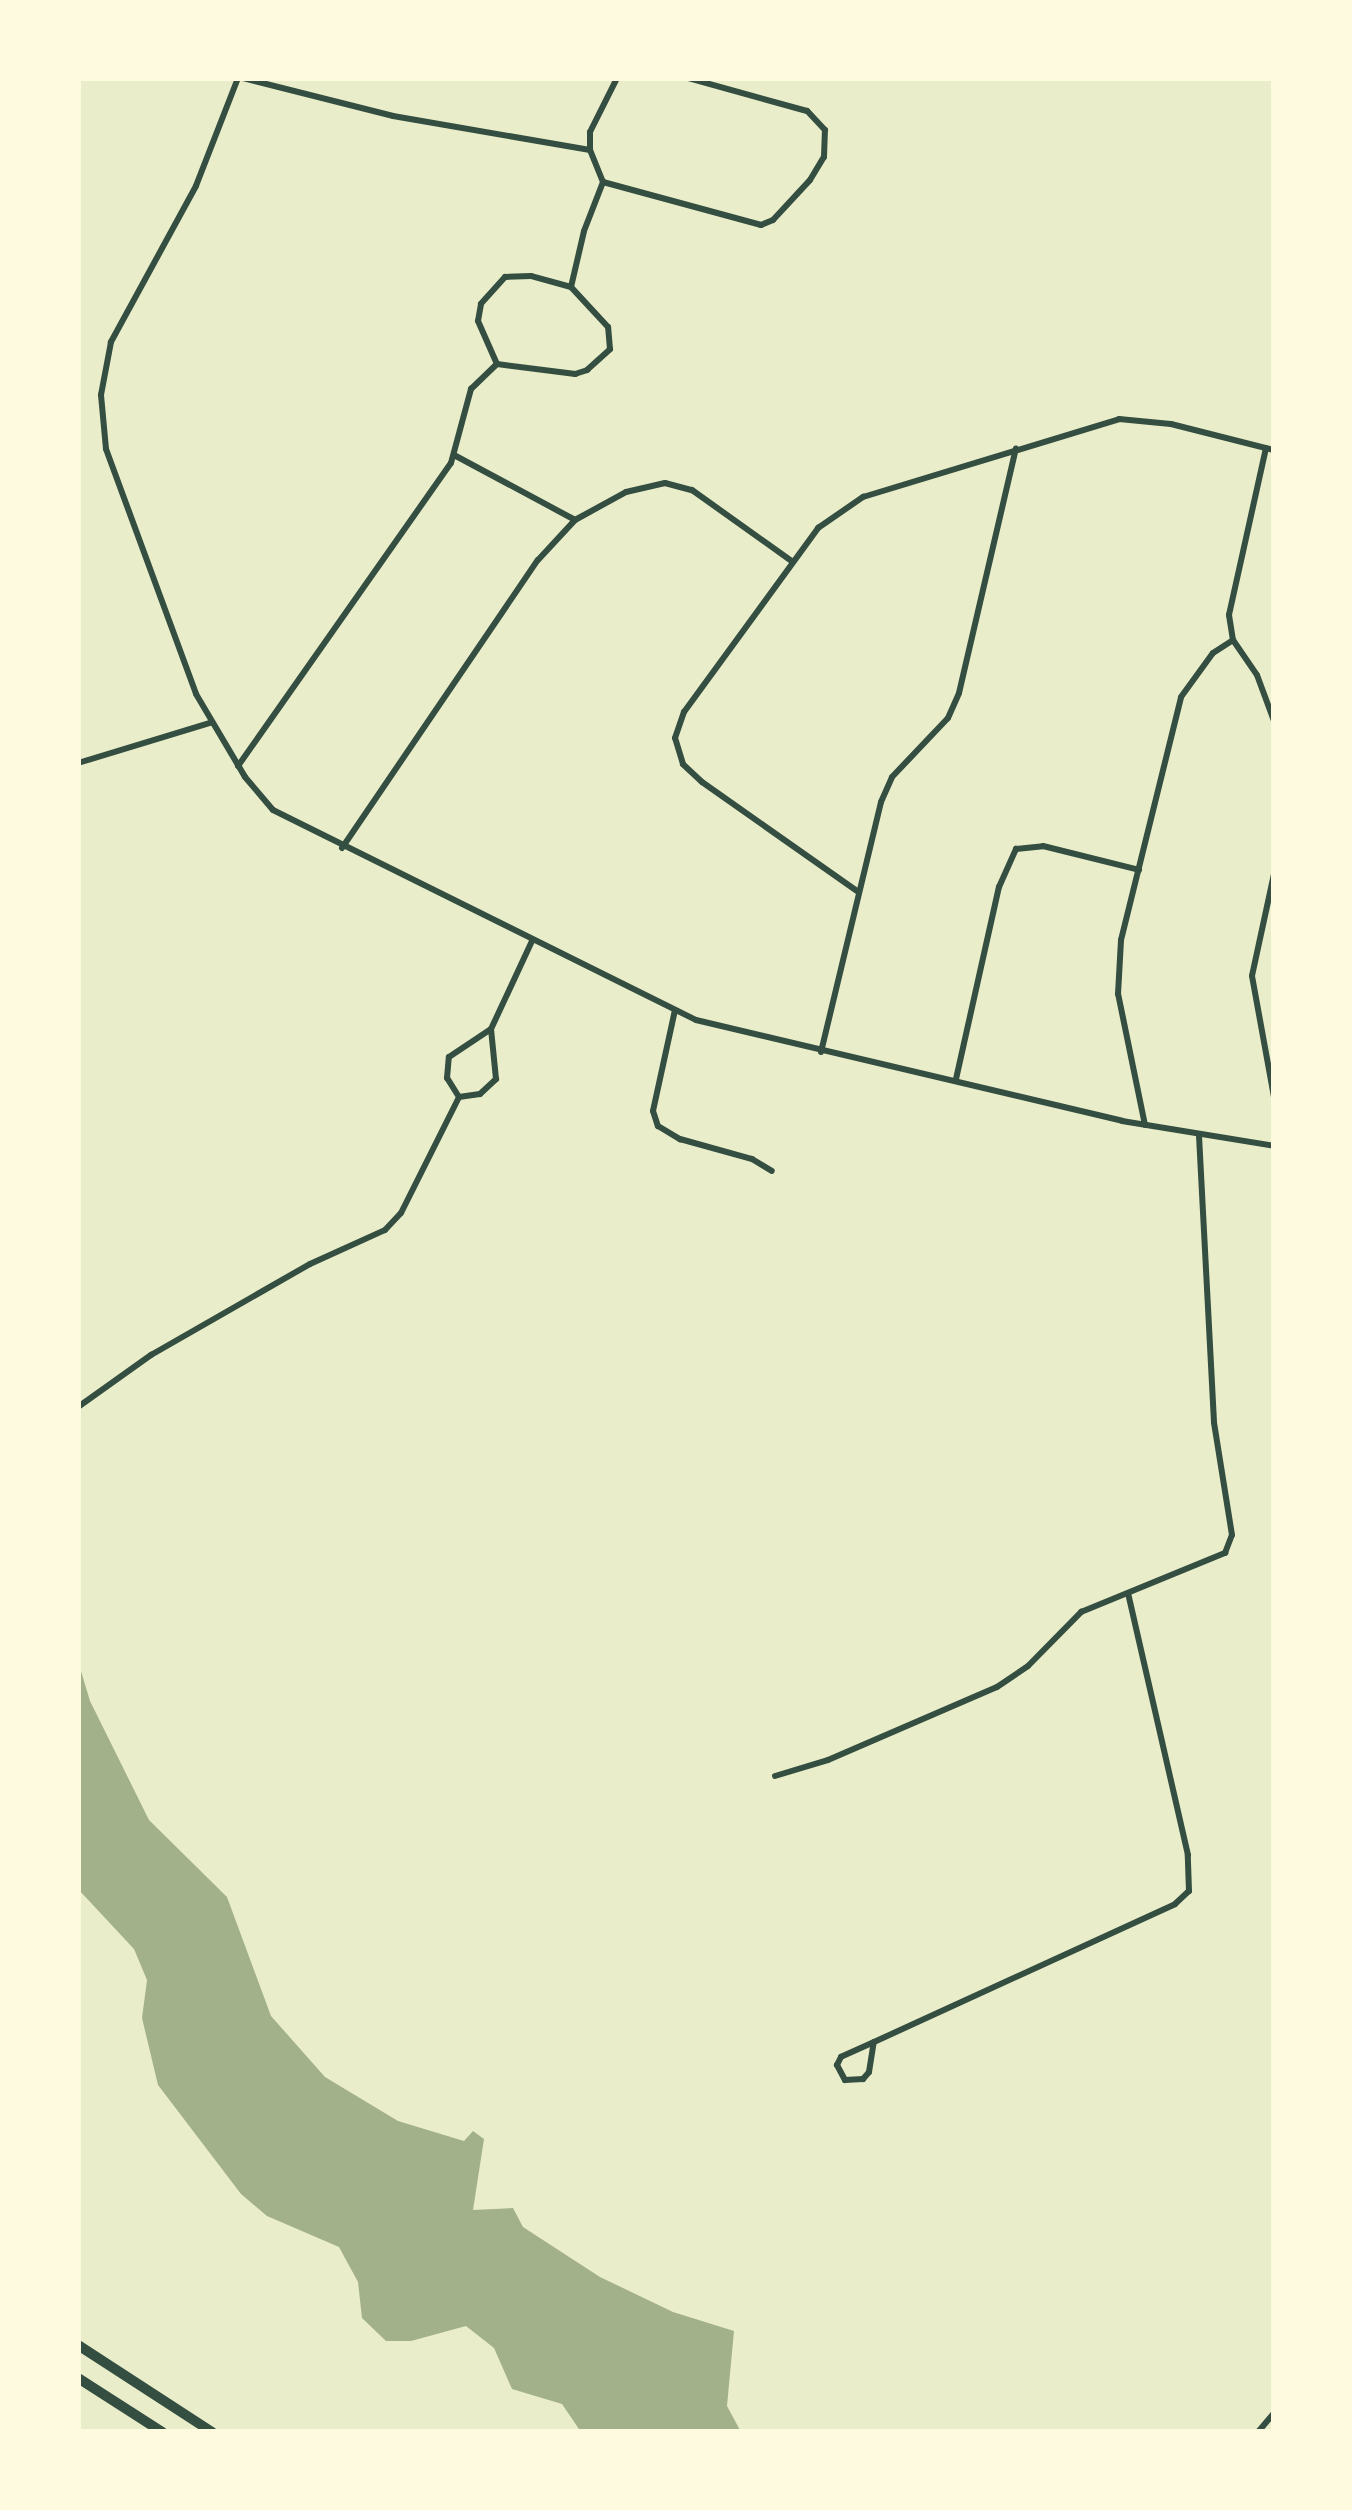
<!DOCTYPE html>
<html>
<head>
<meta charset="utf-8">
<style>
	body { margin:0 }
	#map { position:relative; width:1352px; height:2510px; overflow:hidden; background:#e9edc9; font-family:"Alegreya Sans",sans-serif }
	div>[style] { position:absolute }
	.water>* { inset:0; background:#a3b18a }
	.minor>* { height:6px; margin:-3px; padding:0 3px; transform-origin:3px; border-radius:3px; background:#344e41 }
	.motorway>* { height:10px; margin:-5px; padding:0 5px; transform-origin:5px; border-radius:5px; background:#344e41 }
	span { translate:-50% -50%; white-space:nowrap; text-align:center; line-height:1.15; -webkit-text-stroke:10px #fefae0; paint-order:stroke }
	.frame { position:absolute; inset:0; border:81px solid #fefae0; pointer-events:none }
</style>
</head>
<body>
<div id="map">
	<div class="water">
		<div style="clip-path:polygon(78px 1661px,90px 1701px,149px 1820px,227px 1897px,271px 2016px,325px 2077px,398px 2121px,464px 2141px,473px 2131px,484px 2139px,473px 2210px,513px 2208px,523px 2227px,600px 2277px,673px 2312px,734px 2331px,727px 2406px,741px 2432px,581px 2432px,562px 2404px,512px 2389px,494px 2348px,466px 2326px,411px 2341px,386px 2341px,362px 2318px,358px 2282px,339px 2247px,267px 2216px,241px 2194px,158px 2085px,142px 2018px,147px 1980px,134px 1949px,78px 1889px)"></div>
	</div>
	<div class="minor">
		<div style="left:238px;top:78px;width:116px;rotate:111.3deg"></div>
		<div style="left:196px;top:186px;width:178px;rotate:118.6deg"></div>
		<div style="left:111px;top:342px;width:54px;rotate:100.7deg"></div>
		<div style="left:101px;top:395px;width:54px;rotate:84.7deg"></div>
		<div style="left:106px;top:449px;width:261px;rotate:69.8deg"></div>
		<div style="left:196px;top:694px;width:96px;rotate:59.4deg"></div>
		<div style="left:245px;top:777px;width:43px;rotate:49.7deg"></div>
		<div style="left:273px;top:810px;width:472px;rotate:26.4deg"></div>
		<div style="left:696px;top:1020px;width:438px;rotate:13.3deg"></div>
		<div style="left:1122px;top:1121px;width:154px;rotate:9.3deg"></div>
		<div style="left:243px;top:78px;width:155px;rotate:14.2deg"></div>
		<div style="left:393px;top:116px;width:200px;rotate:9.8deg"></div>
		<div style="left:603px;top:182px;width:164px;rotate:15.2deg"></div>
		<div style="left:761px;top:225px;width:13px;rotate:-23deg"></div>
		<div style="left:773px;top:220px;width:54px;rotate:-47.2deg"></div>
		<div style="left:810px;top:180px;width:27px;rotate:-59deg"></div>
		<div style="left:824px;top:157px;width:27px;rotate:-88deg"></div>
		<div style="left:825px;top:130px;width:26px;rotate:-133deg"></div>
		<div style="left:807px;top:111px;width:123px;rotate:-164.5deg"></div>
		<div style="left:603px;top:182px;width:35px;rotate:-112deg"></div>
		<div style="left:590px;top:150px;width:18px;rotate:-90deg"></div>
		<div style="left:590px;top:132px;width:60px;rotate:-63.4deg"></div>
		<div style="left:571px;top:287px;width:57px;rotate:-76.9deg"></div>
		<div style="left:584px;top:231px;width:53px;rotate:-68.8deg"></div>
		<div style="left:1266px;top:448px;width:171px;rotate:102.5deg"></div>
		<div style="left:1229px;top:615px;width:25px;rotate:81deg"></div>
		<div style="left:1233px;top:640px;width:42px;rotate:55.6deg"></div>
		<div style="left:1257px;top:675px;width:49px;rotate:69.7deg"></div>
		<div style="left:454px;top:455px;width:137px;rotate:28.2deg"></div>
		<div style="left:78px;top:763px;width:138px;rotate:-16.9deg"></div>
		<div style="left:238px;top:766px;width:370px;rotate:-54.9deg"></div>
		<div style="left:451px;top:463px;width:77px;rotate:-74.9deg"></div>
		<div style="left:471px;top:389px;width:36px;rotate:-44deg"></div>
		<div style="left:497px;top:364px;width:79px;rotate:7.3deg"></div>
		<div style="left:575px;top:374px;width:13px;rotate:-18deg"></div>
		<div style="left:587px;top:370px;width:31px;rotate:-42deg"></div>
		<div style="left:610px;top:349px;width:22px;rotate:-95deg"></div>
		<div style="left:608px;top:327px;width:54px;rotate:-132.8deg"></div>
		<div style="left:571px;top:287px;width:41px;rotate:-164.6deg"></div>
		<div style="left:531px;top:276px;width:26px;rotate:178deg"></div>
		<div style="left:505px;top:277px;width:36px;rotate:132deg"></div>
		<div style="left:481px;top:304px;width:17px;rotate:100deg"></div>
		<div style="left:478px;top:321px;width:47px;rotate:66.2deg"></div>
		<div style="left:342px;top:848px;width:348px;rotate:-55.8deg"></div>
		<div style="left:538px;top:560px;width:54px;rotate:-47.2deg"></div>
		<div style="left:575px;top:520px;width:58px;rotate:-28.8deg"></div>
		<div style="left:626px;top:492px;width:40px;rotate:-13deg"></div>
		<div style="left:665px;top:483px;width:28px;rotate:15deg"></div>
		<div style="left:692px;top:490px;width:124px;rotate:35.5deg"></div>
		<div style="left:1274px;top:874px;width:104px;rotate:102.2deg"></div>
		<div style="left:1252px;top:976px;width:123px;rotate:79.7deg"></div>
		<div style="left:857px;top:891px;width:189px;rotate:-144.9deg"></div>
		<div style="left:702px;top:782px;width:26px;rotate:-137deg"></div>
		<div style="left:683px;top:764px;width:27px;rotate:-107deg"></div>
		<div style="left:675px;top:738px;width:28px;rotate:-71deg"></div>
		<div style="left:684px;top:712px;width:228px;rotate:-53.9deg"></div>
		<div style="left:818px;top:528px;width:55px;rotate:-34.6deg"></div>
		<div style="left:863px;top:497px;width:268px;rotate:-16.9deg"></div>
		<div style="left:1119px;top:419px;width:52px;rotate:5.5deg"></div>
		<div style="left:1171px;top:424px;width:106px;rotate:14.2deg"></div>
		<div style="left:675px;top:1010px;width:103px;rotate:102.3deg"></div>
		<div style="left:653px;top:1111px;width:16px;rotate:72deg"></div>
		<div style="left:658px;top:1126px;width:26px;rotate:31deg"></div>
		<div style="left:680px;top:1139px;width:75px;rotate:15.5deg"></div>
		<div style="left:752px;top:1159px;width:23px;rotate:31deg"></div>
		<div style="left:821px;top:1052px;width:257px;rotate:-76.5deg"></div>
		<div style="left:881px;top:802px;width:27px;rotate:-66deg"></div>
		<div style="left:892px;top:777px;width:81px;rotate:-46.5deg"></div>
		<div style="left:948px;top:718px;width:27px;rotate:-66deg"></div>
		<div style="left:959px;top:693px;width:251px;rotate:-76.9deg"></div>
		<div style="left:956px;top:1079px;width:197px;rotate:-77.4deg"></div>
		<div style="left:999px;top:887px;width:42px;rotate:-65.9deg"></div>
		<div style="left:1016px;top:849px;width:27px;rotate:-6deg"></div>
		<div style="left:1043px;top:846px;width:99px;rotate:14deg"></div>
		<div style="left:459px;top:1097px;width:21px;rotate:-8deg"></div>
		<div style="left:480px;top:1094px;width:22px;rotate:-43deg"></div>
		<div style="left:496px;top:1079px;width:50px;rotate:-95.7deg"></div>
		<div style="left:491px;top:1029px;width:97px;rotate:-65deg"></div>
		<div style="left:459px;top:1097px;width:22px;rotate:-122deg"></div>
		<div style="left:447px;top:1078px;width:21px;rotate:-85deg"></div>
		<div style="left:449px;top:1057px;width:50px;rotate:-33.7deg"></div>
		<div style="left:1145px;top:1125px;width:134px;rotate:-101.6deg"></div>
		<div style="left:1118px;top:994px;width:54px;rotate:-86.8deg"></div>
		<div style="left:1121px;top:940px;width:250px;rotate:-76.1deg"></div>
		<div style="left:1181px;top:697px;width:54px;rotate:-54deg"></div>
		<div style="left:1213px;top:653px;width:24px;rotate:-33deg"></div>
		<div style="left:78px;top:1407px;width:90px;rotate:-35.5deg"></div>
		<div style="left:151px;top:1355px;width:183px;rotate:-29.8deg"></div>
		<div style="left:310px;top:1264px;width:82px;rotate:-24.4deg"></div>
		<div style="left:385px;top:1230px;width:23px;rotate:-47deg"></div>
		<div style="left:401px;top:1213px;width:130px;rotate:-63.4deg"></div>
		<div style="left:775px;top:1776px;width:55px;rotate:-16.8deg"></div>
		<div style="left:828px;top:1760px;width:184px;rotate:-23.4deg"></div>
		<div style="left:997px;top:1687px;width:37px;rotate:-34deg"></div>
		<div style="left:1028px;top:1666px;width:76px;rotate:-45.5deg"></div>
		<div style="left:1081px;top:1612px;width:156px;rotate:-22.3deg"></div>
		<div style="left:1225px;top:1553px;width:19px;rotate:-69deg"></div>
		<div style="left:1232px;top:1535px;width:114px;rotate:-99.1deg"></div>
		<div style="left:1214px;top:1422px;width:288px;rotate:-93deg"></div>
		<div style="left:874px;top:2042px;width:36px;rotate:156deg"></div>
		<div style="left:841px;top:2057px;width:9px;rotate:117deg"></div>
		<div style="left:837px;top:2065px;width:17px;rotate:62deg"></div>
		<div style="left:845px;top:2080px;width:18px;rotate:-3deg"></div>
		<div style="left:863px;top:2079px;width:9px;rotate:-49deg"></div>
		<div style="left:869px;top:2072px;width:30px;rotate:-81deg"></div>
		<div style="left:874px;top:2042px;width:331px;rotate:-24.6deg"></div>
		<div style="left:1175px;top:1904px;width:19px;rotate:-43deg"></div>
		<div style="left:1189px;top:1891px;width:36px;rotate:-92deg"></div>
		<div style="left:1188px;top:1855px;width:268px;rotate:-102.9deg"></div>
		<div style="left:1258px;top:2432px;width:25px;rotate:-50deg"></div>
	</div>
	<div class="motorway">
		<div style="left:78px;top:2345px;width:160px;rotate:33deg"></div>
		<div style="left:78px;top:2378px;width:100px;rotate:32.7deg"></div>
	</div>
	<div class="frame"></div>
</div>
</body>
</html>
